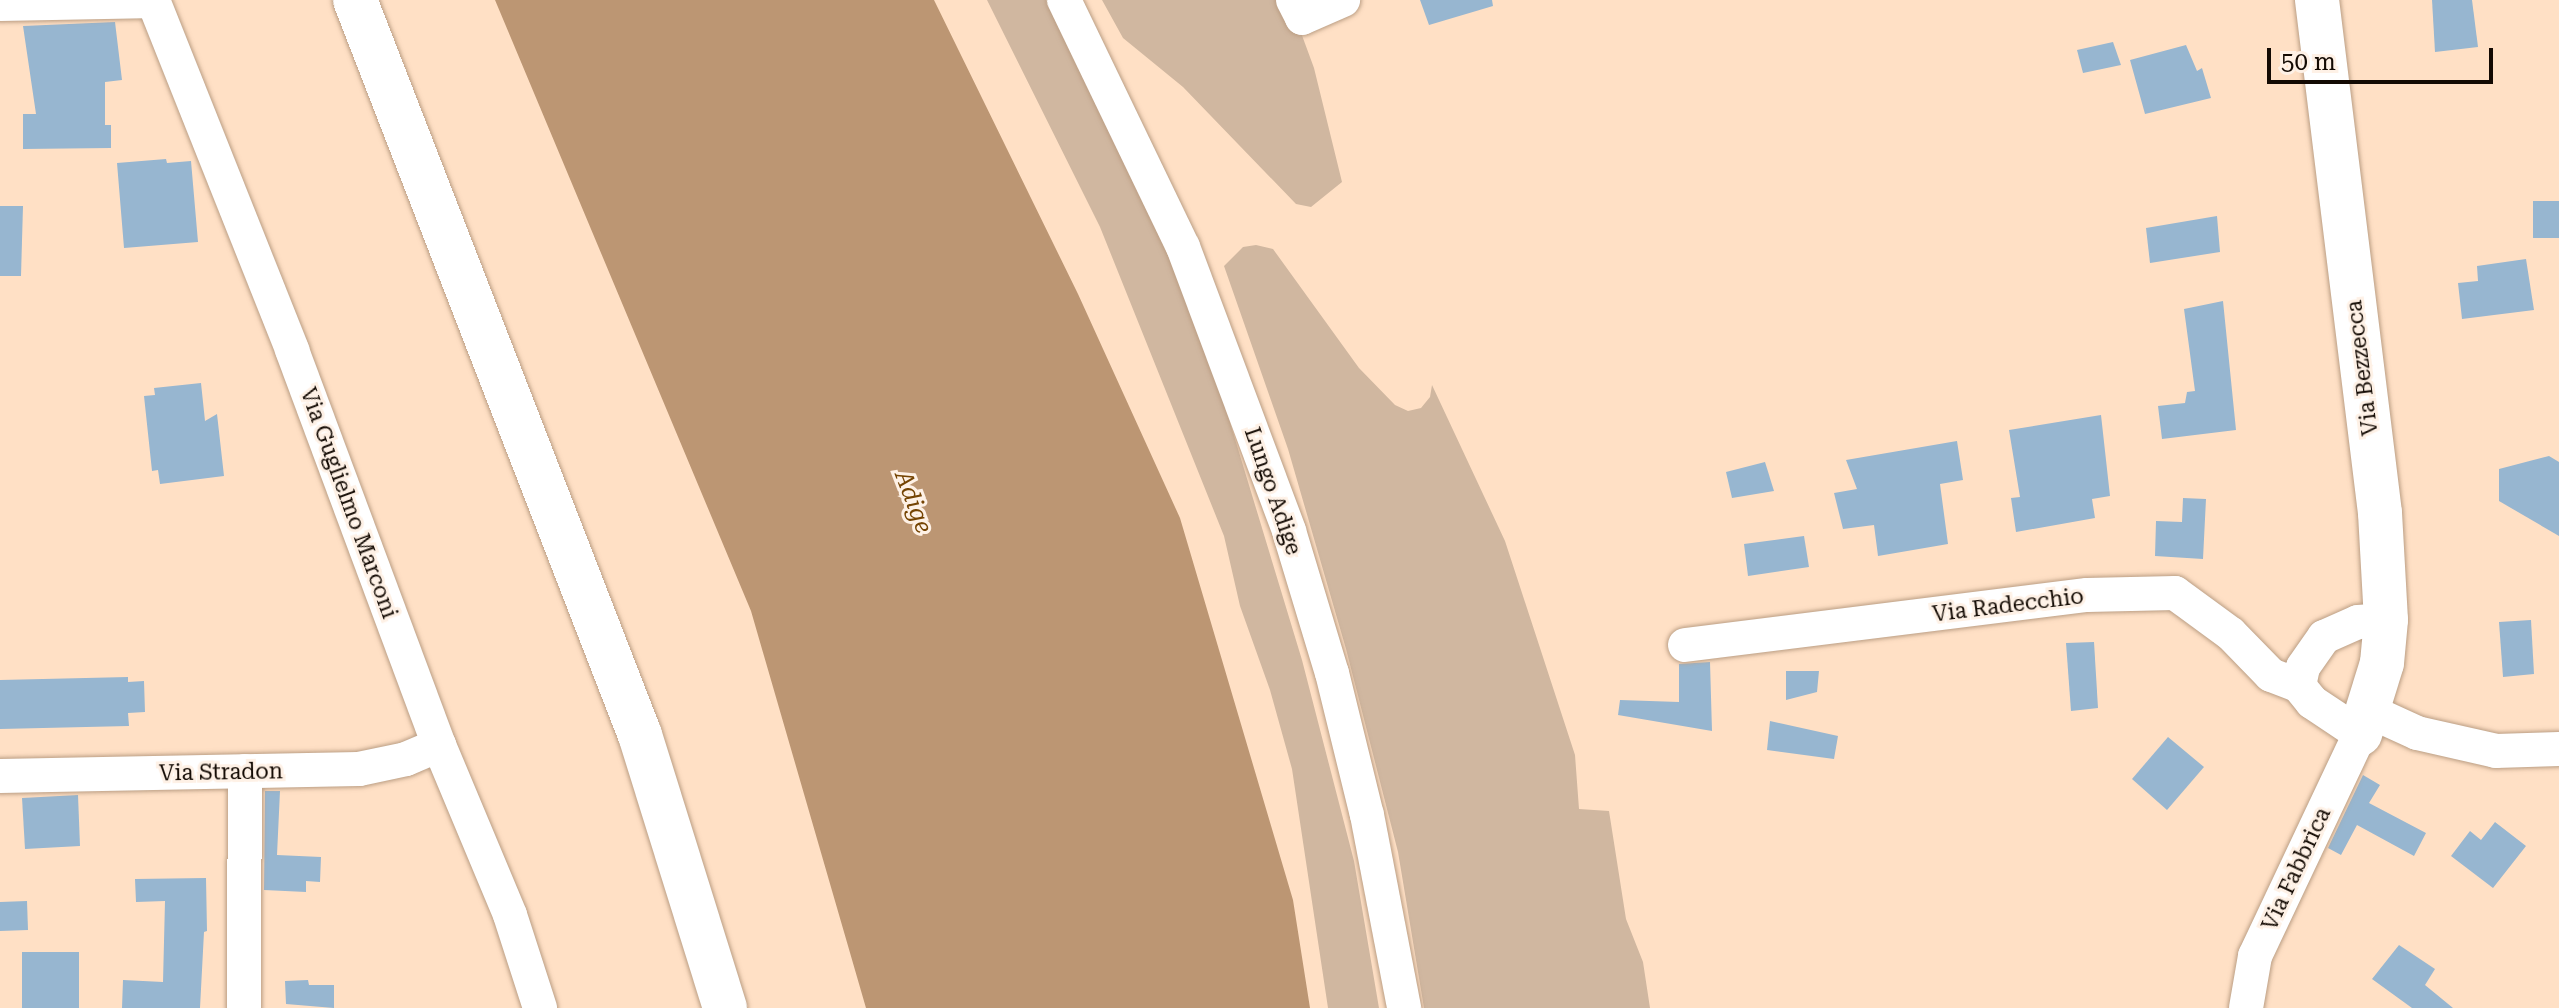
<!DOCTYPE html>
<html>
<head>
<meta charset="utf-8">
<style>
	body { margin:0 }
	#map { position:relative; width:2559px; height:1008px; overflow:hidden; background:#ffe0c5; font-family:"Roboto Serif",serif }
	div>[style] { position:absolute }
	.green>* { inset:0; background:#d0b7a0 }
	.water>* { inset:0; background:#bc9673 }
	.building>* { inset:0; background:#97b6d0 }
	.roads { filter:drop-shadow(0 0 2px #bb9e84) drop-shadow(0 0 2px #bb9e84) }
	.street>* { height:34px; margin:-17px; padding:0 17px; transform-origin:17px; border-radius:17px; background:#fff }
	.secondary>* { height:44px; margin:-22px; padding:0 22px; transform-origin:22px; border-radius:22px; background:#fff }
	span { translate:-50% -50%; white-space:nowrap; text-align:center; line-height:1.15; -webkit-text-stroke:6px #fef1e6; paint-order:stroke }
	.street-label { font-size:22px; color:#130a03 }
	.water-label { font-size:24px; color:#754403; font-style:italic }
	.scale { position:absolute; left:2267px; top:48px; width:226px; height:36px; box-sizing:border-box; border:4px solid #130a03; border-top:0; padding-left:10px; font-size:24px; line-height:28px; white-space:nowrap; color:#130a03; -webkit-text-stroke:6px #fef1e6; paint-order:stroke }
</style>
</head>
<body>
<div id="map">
	<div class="green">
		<div style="clip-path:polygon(987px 0,1052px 0,1137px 179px,1212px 363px,1302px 660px,1354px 861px,1379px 1008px,1328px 1008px,1292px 769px,1270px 690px,1240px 606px,1224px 536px,1100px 227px)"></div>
		<div style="clip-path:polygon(1102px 0,1289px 0,1314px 68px,1342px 182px,1311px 207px,1296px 204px,1183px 87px,1123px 38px)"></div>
		<div style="clip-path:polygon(1256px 245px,1273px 249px,1359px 368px,1395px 405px,1408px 411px,1421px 408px,1430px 397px,1432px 385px,1505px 541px,1575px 755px,1579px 809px,1609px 811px,1626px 919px,1643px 962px,1650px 1008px,1424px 1008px,1398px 852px,1346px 649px,1288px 449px,1224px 266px,1243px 247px)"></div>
	</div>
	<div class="water">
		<div style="clip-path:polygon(495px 0,934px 0,1078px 294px,1180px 518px,1293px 900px,1310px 1008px,866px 1008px,751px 611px)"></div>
	</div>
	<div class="building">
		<div style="clip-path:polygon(1420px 0,1492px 0,1493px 6px,1429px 25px)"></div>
		<div style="clip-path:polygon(2432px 0,2472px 0,2478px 47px,2435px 52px)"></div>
		<div style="clip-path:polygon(115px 22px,122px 80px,105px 82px,105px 125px,111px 125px,111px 148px,23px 149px,23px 114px,36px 114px,23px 26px)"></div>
		<div style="clip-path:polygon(2113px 42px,2121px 65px,2083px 73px,2077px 50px)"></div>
		<div style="clip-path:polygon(2186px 45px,2197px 71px,2202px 68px,2211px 98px,2145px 114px,2130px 60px)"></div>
		<div style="clip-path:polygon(166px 159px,167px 163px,191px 161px,198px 242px,124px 248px,117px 163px)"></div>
		<div style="clip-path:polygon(2533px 201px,2559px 201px,2559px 238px,2533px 238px)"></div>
		<div style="clip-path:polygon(0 206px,23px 206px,21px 276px,0 276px)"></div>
		<div style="clip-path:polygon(2217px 216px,2220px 252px,2150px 263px,2146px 228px)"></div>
		<div style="clip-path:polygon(2526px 259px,2534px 310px,2462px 319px,2458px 283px,2478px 281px,2477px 266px)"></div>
		<div style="clip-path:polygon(2223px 301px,2236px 430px,2162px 439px,2158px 406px,2185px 403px,2187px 392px,2195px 391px,2184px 309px)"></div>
		<div style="clip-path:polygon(201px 383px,205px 421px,217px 414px,224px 476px,160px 484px,158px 470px,152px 471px,144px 396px,155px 395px,154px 388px)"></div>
		<div style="clip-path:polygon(2101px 415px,2110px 496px,2092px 499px,2095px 518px,2016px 532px,2011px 498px,2020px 497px,2009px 430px)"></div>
		<div style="clip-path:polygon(1957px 441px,1963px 480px,1940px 484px,1948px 544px,1878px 556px,1874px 525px,1843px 529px,1834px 493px,1857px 489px,1846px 460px)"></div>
		<div style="clip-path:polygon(2549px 456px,2559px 462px,2559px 536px,2499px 501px,2499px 469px)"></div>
		<div style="clip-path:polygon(1765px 462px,1774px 491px,1732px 498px,1726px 472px)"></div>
		<div style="clip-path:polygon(2183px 498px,2206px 499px,2203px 559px,2155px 556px,2156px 521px,2182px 522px)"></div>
		<div style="clip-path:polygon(1804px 536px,1809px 567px,1748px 576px,1744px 544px)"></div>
		<div style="clip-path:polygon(2531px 620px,2534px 674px,2503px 677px,2499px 622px)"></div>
		<div style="clip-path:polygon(2094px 642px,2098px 708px,2071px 711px,2066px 643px)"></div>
		<div style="clip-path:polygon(1710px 662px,1712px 731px,1618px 715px,1620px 700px,1679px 702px,1679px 664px)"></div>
		<div style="clip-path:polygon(1786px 671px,1819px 671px,1817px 692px,1786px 700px)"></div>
		<div style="clip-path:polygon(128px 677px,128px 682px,144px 681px,145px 712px,128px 713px,129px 726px,0 729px,0 680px)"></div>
		<div style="clip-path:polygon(1770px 721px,1838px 736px,1834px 759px,1767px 750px)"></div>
		<div style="clip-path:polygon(2168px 737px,2204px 767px,2167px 810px,2132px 779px)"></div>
		<div style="clip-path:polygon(2363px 775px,2380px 785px,2369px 803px,2426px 833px,2414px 856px,2357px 825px,2341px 855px,2328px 848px)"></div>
		<div style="clip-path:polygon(265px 791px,280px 791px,277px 855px,321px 857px,320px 882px,306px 881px,306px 892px,264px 890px)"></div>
		<div style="clip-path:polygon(78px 795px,80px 846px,25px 849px,22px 798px)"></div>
		<div style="clip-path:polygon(2495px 822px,2526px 846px,2493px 888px,2451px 856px,2470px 831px,2481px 840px)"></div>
		<div style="clip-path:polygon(206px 878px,207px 931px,204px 932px,200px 1008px,122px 1008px,123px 980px,163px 982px,165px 901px,136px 902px,135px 879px)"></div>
		<div style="clip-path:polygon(27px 901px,28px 930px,0 931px,0 902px)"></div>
		<div style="clip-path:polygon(2399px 945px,2435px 969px,2425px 985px,2453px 1008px,2412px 1008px,2372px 979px)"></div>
		<div style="clip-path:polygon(22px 952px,79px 952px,79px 1008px,22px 1008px)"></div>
		<div style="clip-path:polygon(308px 980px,309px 985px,334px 985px,334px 1008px,286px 1004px,285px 981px)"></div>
	</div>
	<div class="roads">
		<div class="street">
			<div style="left:153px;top:0;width:377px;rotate:68.3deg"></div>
			<div style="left:292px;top:350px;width:421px;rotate:69.6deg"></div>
			<div style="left:439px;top:745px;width:184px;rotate:67.3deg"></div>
			<div style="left:510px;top:915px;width:98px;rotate:72.1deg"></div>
			<div style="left:1064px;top:0;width:274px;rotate:64.3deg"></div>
			<div style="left:1183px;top:247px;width:303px;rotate:69.5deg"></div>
			<div style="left:1289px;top:531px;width:148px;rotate:73.2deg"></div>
			<div style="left:1332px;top:673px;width:146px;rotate:76.2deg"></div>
			<div style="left:1367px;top:815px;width:197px;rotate:79.1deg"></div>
			<div style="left:1293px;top:0;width:20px;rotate:63deg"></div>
			<div style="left:1302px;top:18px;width:45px;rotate:-23.7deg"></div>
			<div style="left:0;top:4px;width:153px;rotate:-1.1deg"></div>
			<div style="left:1685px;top:645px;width:405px;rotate:-7.1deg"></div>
			<div style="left:2087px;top:595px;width:88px;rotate:-1.3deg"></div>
			<div style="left:2175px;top:593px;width:69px;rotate:36.2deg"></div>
			<div style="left:2231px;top:634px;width:57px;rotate:45.7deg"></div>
			<div style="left:2271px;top:675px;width:30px;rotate:21deg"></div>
			<div style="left:2369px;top:711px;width:53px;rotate:24.6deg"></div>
			<div style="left:2417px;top:733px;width:81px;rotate:12.8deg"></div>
			<div style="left:2496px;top:751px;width:63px;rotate:-1.8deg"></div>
			<div style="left:0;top:776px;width:359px;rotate:-1.1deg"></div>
			<div style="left:359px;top:769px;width:48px;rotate:-12deg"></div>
			<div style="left:406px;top:759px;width:36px;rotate:-23deg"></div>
			<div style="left:244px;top:1008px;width:237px;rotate:-89.8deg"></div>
			<div style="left:2246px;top:1008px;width:53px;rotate:-80.2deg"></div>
			<div style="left:2255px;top:956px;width:246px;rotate:-64.7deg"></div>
			<div style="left:2360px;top:734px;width:58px;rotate:-146.3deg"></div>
			<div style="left:2312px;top:702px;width:21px;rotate:-129deg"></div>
			<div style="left:2299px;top:686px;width:19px;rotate:-78deg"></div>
			<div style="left:2303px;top:667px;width:37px;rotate:-55deg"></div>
			<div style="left:2324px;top:637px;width:37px;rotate:-24deg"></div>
			<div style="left:2358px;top:622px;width:28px;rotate:-4deg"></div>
		</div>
		<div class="secondary">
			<div style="left:355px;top:0;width:788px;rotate:68.81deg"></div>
			<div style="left:640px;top:735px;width:286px;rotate:72.7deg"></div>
			<div style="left:2317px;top:0;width:517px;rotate:83deg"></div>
			<div style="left:2380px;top:513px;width:107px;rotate:86.8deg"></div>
			<div style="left:2386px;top:620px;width:43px;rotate:95.3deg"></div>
			<div style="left:2382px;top:663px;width:74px;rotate:107.2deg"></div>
		</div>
	</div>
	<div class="street-label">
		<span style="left:2362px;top:368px;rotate:-97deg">Via Bezzecca</span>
		<span style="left:1273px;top:491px;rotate:71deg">Lungo Adige</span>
		<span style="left:349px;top:503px;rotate:70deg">Via Guglielmo Marconi</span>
		<span style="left:2008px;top:605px;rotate:-7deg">Via Radecchio</span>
		<span style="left:221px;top:772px;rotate:-1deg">Via Stradon</span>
		<span style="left:2296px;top:869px;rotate:-65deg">Via Fabbrica</span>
	</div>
	<div class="water-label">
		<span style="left:913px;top:502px;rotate:69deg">Adige</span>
	</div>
	<div class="scale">50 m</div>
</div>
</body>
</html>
